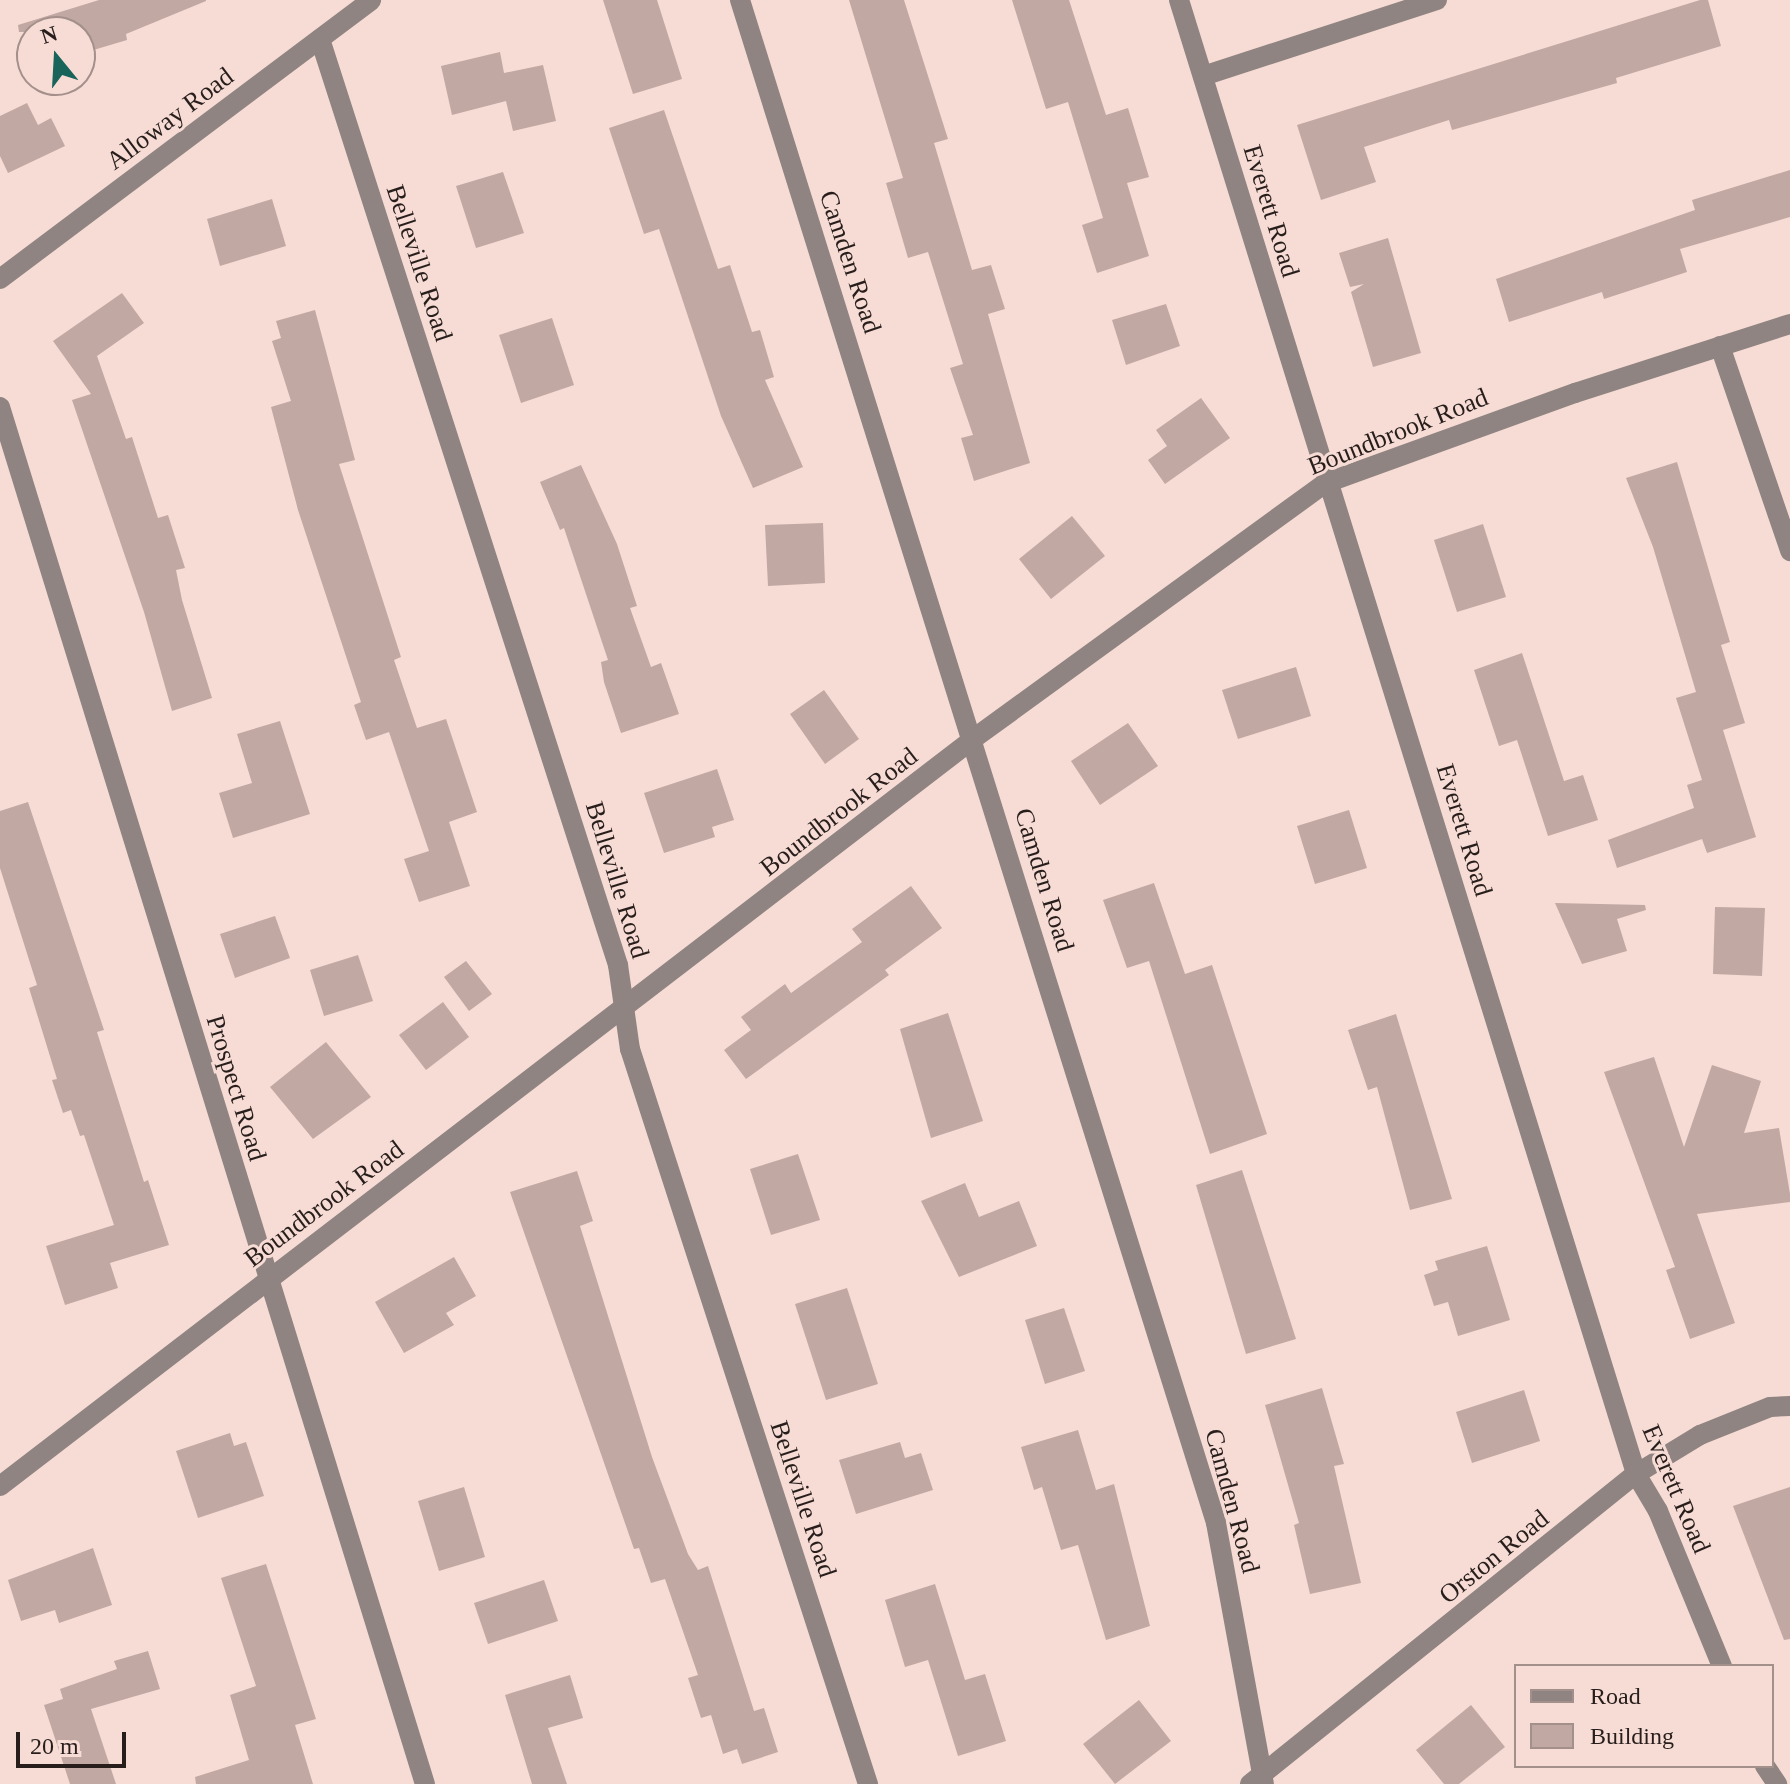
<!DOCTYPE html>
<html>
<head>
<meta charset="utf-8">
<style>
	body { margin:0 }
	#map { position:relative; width:1790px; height:1784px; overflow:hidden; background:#f7dcd5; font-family:Georgia,serif }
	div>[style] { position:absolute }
	.building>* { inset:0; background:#c1a8a2 }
	.minor>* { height:20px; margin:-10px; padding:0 10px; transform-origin:10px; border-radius:10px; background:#8f8481 }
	span { translate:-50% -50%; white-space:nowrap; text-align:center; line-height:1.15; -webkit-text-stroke:6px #f7dcd5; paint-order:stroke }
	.street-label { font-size:26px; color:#271e1c }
	.legend { position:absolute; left:1514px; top:1664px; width:260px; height:104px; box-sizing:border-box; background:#f7dcd5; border:2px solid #a4908b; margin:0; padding:10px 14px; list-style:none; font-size:24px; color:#271e1c }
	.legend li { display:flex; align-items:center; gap:16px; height:40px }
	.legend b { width:40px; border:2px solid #a4908b }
	.north { position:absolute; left:16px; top:16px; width:80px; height:80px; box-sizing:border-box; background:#f7dcd5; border:2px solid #a4908b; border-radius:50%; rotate:342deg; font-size:22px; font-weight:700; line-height:32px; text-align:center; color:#271e1c }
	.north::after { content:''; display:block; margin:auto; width:28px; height:36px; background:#18635a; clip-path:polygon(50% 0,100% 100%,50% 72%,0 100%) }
	.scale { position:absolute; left:16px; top:1732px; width:110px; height:36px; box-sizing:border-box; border:4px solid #271e1c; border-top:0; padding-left:10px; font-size:24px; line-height:28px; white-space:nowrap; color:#271e1c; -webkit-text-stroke:6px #f7dcd5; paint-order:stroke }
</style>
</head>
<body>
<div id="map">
	<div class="building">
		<div style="clip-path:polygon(99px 0,206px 0,206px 1px,126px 34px,127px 40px,80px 54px,80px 32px,19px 32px,18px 25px)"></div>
		<div style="clip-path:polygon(603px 0,657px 0,682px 79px,633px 94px)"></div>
		<div style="clip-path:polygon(849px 0,904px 0,948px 139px,934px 143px,972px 270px,991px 265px,1005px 309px,988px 314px,1030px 463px,974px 481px,961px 438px,973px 435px,950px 368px,963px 364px,928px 252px,908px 258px,886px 183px,903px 178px)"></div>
		<div style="clip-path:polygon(1012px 0,1069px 0,1106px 115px,1128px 108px,1149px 177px,1127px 183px,1149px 256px,1097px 273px,1082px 225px,1103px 218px,1068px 102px,1046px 109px)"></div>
		<div style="clip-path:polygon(1700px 0,1708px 0,1721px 46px,1616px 78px,1617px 83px,1452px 130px,1449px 120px,1364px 147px,1376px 182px,1321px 200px,1297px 125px)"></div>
		<div style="clip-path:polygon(500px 52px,504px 73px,543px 65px,556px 121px,513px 131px,506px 101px,452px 115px,441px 66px)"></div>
		<div style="clip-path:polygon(27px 103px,38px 125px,51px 118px,65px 146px,8px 173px,0 156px,0 116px)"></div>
		<div style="clip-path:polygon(664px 110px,718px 269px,730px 265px,752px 332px,760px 330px,774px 377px,765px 380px,803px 467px,753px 488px,721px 416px,659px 229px,644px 234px,609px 128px)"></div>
		<div style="clip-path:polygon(1790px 170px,1790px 217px,1680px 249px,1687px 272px,1604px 299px,1602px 292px,1509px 322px,1496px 279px,1695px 210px,1692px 200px)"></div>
		<div style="clip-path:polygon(503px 172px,524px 233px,476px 248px,456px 186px)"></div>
		<div style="clip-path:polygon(272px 199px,286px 246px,220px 266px,207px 219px)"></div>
		<div style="clip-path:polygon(1388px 238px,1421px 353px,1373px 367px,1351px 292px,1364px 284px,1350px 287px,1339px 253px)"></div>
		<div style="clip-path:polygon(122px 293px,144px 323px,97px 356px,126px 439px,132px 437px,158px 518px,168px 515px,185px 568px,176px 570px,182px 600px,212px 698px,172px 711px,144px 612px,72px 400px,91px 394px,53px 341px)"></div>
		<div style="clip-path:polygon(1166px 304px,1180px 346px,1126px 365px,1112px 320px)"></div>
		<div style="clip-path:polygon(315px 310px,355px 460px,339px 464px,401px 657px,394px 660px,417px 728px,446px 719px,477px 812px,449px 822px,470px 886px,419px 902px,404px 859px,429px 851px,389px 732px,366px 740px,354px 705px,361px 702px,298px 510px,271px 407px,291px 401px,272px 341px,281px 338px,276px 321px)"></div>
		<div style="clip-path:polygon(552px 318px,574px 385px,521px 403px,499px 335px)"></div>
		<div style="clip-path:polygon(1201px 398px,1230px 438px,1165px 484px,1148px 460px,1167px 446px,1156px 430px)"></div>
		<div style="clip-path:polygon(1677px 462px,1730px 642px,1721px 645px,1745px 723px,1723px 730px,1756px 837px,1707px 853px,1702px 839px,1617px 868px,1608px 840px,1694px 808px,1687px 785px,1702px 780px,1676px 698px,1696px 692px,1653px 547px,1626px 478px)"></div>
		<div style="clip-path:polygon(581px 465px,617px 544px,637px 606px,630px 608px,651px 667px,661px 663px,679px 714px,621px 733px,604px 682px,601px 662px,608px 660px,564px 528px,560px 530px,540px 482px)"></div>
		<div style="clip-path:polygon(1072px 516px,1105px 556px,1051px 599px,1019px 559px)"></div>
		<div style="clip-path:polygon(823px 523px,825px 583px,768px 586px,765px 525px)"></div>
		<div style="clip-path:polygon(1483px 524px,1506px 597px,1457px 612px,1434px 540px)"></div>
		<div style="clip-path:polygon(1522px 653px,1564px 781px,1583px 775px,1598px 820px,1548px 836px,1517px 740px,1499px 746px,1474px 670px)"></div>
		<div style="clip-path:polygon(1296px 667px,1311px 716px,1238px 739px,1222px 690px)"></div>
		<div style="clip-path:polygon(824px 690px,859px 739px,825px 764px,790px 714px)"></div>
		<div style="clip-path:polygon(280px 721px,310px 814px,233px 838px,219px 793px,252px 783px,237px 734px)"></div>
		<div style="clip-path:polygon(1128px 723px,1158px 766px,1100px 805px,1071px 761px)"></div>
		<div style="clip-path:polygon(717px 769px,734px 820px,712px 827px,715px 837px,664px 853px,644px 793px)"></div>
		<div style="clip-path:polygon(28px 802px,104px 1030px,97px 1032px,144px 1182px,148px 1180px,169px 1245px,110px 1263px,118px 1288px,65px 1305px,46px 1246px,114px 1225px,84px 1135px,80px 1136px,71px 1110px,63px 1113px,52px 1080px,57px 1079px,29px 988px,37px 985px,0 868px,0 811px)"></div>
		<div style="clip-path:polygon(1349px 810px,1367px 868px,1315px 884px,1297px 826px)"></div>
		<div style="clip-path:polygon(1154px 883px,1185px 974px,1212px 965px,1267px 1134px,1210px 1154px,1149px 961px,1127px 968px,1103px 900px)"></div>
		<div style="clip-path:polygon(911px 886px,942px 928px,885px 970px,889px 975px,746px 1079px,724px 1050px,751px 1030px,741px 1017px,785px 984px,791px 993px,862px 942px,852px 929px)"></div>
		<div style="clip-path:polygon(1555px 903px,1645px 905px,1646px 910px,1617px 919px,1627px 951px,1582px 964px)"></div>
		<div style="clip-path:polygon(1715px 907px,1765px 908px,1762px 976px,1713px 974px)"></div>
		<div style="clip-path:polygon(275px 916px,290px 958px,235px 978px,220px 934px)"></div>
		<div style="clip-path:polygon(358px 955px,373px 1001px,324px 1016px,310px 970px)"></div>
		<div style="clip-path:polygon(466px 961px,492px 994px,469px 1011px,444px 977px)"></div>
		<div style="clip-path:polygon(443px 1002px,469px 1037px,426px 1070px,399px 1035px)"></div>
		<div style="clip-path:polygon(948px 1013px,983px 1121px,931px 1138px,900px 1029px)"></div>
		<div style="clip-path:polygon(1396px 1014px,1452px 1199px,1410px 1210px,1377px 1087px,1368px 1090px,1348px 1030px)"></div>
		<div style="clip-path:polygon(326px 1042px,371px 1097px,313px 1139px,270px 1087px)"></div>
		<div style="clip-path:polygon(1654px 1057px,1684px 1147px,1712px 1065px,1761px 1081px,1744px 1133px,1779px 1128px,1790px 1194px,1790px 1202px,1697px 1214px,1735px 1323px,1690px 1339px,1666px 1270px,1675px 1267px,1604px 1072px)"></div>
		<div style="clip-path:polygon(798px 1154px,820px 1220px,771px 1235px,750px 1169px)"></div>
		<div style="clip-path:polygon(1242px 1170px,1296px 1339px,1246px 1354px,1196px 1185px)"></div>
		<div style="clip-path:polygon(577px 1171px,593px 1221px,580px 1226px,652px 1457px,688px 1554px,698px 1570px,708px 1566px,754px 1711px,764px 1708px,778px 1752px,742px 1764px,737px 1749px,723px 1754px,711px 1715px,701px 1718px,688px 1678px,698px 1675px,665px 1579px,651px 1583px,639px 1548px,634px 1549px,510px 1192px)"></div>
		<div style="clip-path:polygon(965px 1183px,979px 1217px,1019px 1201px,1037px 1246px,959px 1277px,921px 1201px)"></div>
		<div style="clip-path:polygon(1487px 1246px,1510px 1320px,1458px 1336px,1448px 1302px,1434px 1306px,1424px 1275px,1438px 1270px,1435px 1261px)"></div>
		<div style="clip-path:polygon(454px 1257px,476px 1296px,446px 1313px,454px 1325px,404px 1353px,375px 1302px)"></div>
		<div style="clip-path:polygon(847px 1288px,878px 1384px,826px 1400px,795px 1304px)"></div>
		<div style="clip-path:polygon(1064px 1308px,1085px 1371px,1045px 1384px,1025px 1320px)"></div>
		<div style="clip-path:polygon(1322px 1388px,1344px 1464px,1334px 1466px,1361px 1583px,1310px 1594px,1294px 1525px,1299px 1523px,1265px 1405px)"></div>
		<div style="clip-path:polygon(1524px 1390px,1540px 1441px,1472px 1463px,1456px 1412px)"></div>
		<div style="clip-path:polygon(1078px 1430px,1096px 1490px,1114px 1484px,1150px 1626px,1106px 1640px,1078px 1545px,1061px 1550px,1042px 1487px,1034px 1490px,1021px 1447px)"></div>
		<div style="clip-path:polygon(230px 1433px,234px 1446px,246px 1442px,264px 1496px,198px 1518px,176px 1451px)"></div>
		<div style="clip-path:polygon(900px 1442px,905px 1458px,921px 1453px,933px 1490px,856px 1514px,839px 1460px)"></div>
		<div style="clip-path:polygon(464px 1487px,485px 1557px,439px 1571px,418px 1501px)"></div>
		<div style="clip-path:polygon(1790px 1487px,1790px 1639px,1784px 1640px,1733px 1506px)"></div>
		<div style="clip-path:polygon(93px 1548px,112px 1605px,59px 1623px,55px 1610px,21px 1621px,8px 1580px)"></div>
		<div style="clip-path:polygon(266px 1564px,316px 1719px,295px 1725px,313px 1784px,196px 1784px,195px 1777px,249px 1760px,230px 1695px,256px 1686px,221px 1578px)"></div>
		<div style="clip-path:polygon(544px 1580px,558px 1621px,488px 1644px,474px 1603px)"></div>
		<div style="clip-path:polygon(935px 1584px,965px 1680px,985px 1674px,1006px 1741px,958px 1756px,928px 1660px,905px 1667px,885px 1600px)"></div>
		<div style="clip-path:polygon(148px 1651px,160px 1689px,91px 1709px,116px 1784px,70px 1784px,44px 1705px,63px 1699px,60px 1689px,117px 1669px,114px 1661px)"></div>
		<div style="clip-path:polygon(570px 1675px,583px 1718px,548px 1728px,567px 1784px,532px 1784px,505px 1695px)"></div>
		<div style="clip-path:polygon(1139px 1700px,1171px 1741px,1115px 1784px,1083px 1744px)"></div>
		<div style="clip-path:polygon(1471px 1705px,1505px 1747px,1459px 1784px,1444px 1784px,1416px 1750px)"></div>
	</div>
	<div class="minor">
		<div style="left:740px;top:0;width:1596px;rotate:72.64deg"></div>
		<div style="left:1216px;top:1523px;width:265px;rotate:79.6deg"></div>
		<div style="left:1179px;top:0;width:1543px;rotate:72.77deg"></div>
		<div style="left:1636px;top:1474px;width:43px;rotate:59.3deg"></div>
		<div style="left:1658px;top:1511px;width:168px;rotate:67.6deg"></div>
		<div style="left:320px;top:39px;width:973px;rotate:72.16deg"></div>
		<div style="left:618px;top:965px;width:85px;rotate:81.9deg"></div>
		<div style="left:630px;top:1049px;width:773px;rotate:72.06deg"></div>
		<div style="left:1203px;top:76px;width:246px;rotate:-18deg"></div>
		<div style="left:0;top:279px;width:464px;rotate:-36.9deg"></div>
		<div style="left:1720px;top:346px;width:217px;rotate:71.1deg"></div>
		<div style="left:0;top:407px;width:1441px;rotate:72.85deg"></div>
		<div style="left:0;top:1486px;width:1227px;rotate:-37.51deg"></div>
		<div style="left:973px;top:739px;width:436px;rotate:-36deg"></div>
		<div style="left:1326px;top:483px;width:265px;rotate:-19.9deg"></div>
		<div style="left:1575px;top:393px;width:226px;rotate:-17.8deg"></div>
		<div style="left:1765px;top:1766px;width:22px;rotate:56deg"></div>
		<div style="left:1250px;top:1784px;width:495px;rotate:-38.8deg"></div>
		<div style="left:1636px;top:1474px;width:75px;rotate:-31.4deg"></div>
		<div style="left:1700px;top:1435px;width:75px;rotate:-21.8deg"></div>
		<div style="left:1770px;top:1407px;width:20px;rotate:-3deg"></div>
	</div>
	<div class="street-label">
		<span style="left:170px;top:119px;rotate:-37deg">Alloway Road</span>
		<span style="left:1271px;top:211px;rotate:73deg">Everett Road</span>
		<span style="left:850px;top:262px;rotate:72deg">Camden Road</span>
		<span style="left:419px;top:263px;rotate:72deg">Belleville Road</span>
		<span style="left:1398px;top:432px;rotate:-22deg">Boundbrook Road</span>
		<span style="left:839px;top:812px;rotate:-38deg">Boundbrook Road</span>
		<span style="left:1464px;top:830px;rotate:73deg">Everett Road</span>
		<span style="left:617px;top:880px;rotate:73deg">Belleville Road</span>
		<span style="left:1044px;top:880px;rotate:73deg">Camden Road</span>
		<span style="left:236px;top:1088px;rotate:73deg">Prospect Road</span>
		<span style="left:324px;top:1204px;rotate:-37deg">Boundbrook Road</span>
		<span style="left:1676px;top:1489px;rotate:67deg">Everett Road</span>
		<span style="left:803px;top:1499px;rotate:72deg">Belleville Road</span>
		<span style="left:1232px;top:1501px;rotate:75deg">Camden Road</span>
		<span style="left:1494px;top:1557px;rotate:-39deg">Orston Road</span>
	</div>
	<ul class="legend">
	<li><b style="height:10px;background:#8f8481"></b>Road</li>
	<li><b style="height:22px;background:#c1a8a2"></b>Building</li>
	</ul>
	<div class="north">N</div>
	<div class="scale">20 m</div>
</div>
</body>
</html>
